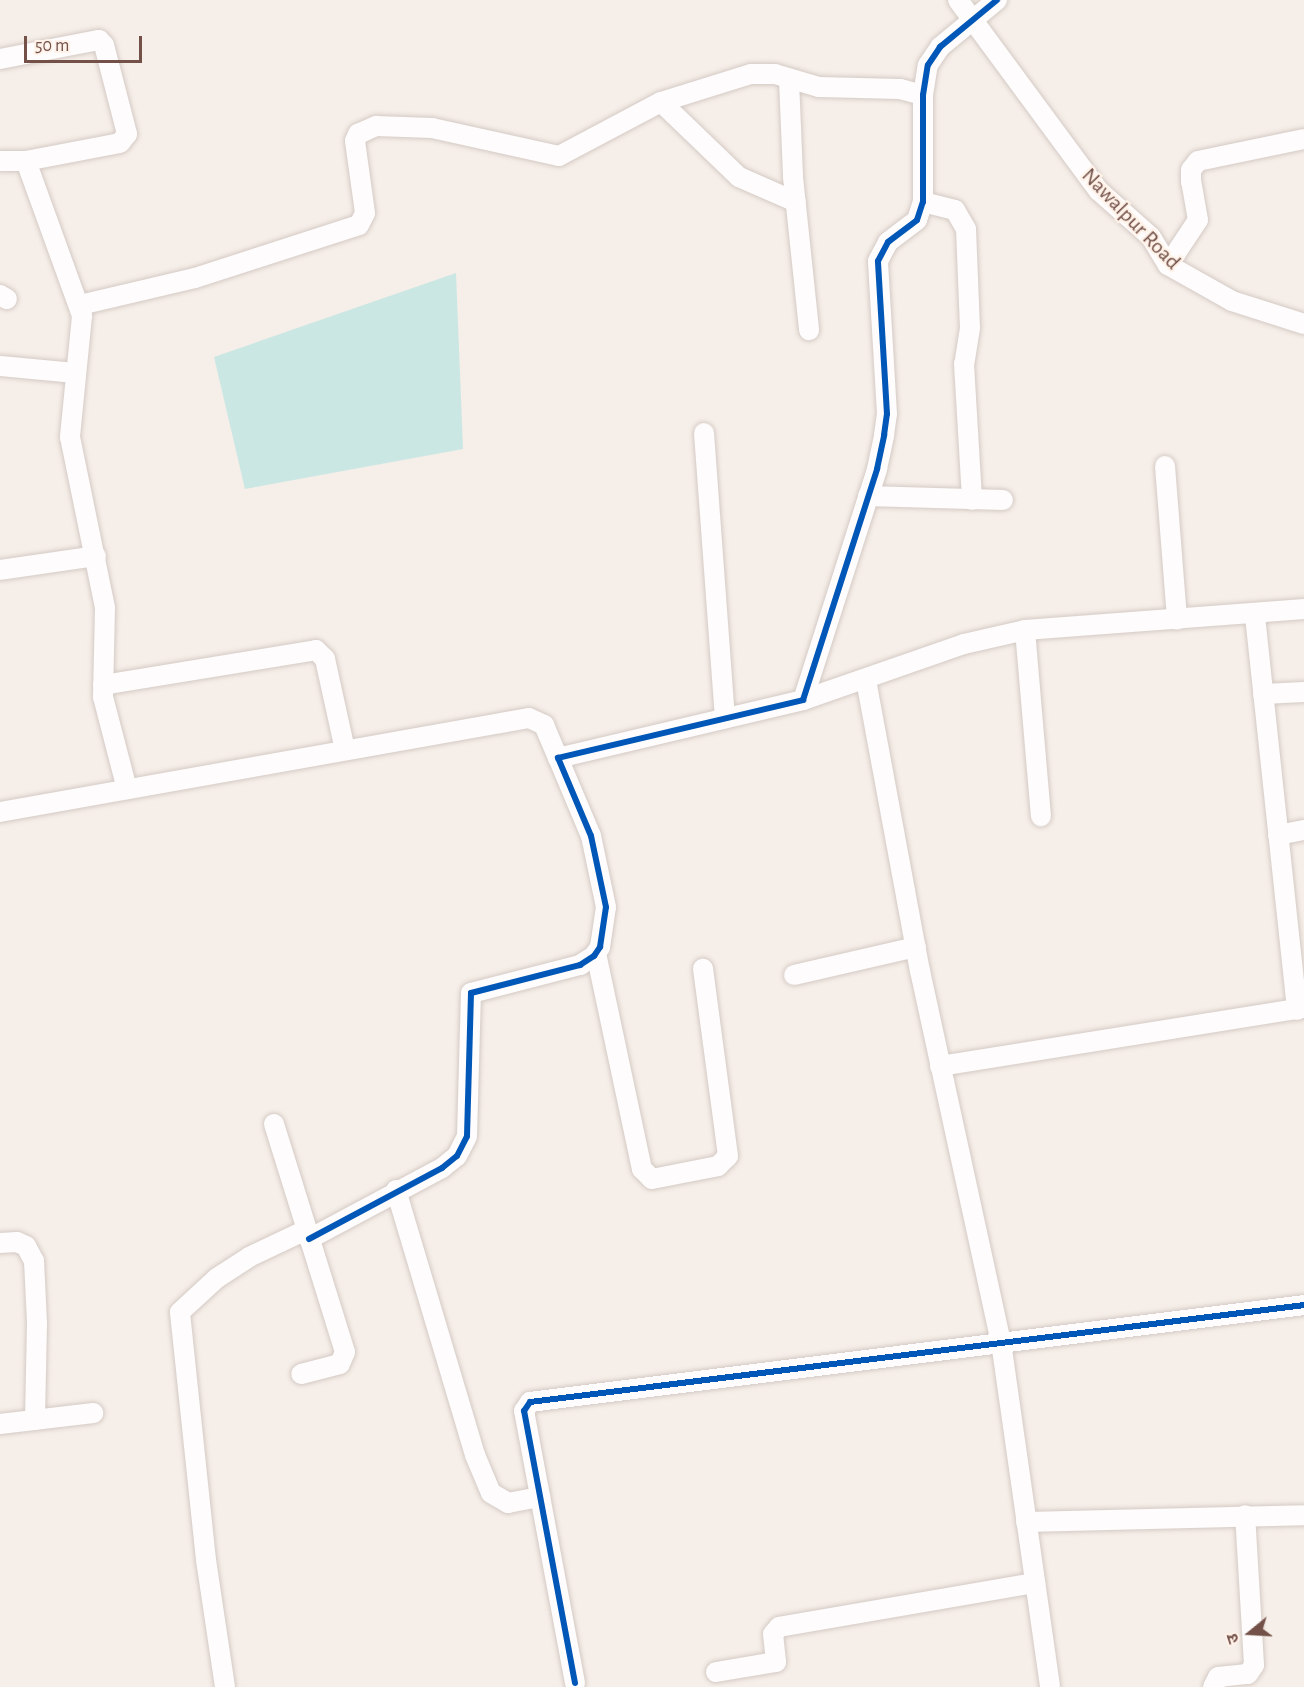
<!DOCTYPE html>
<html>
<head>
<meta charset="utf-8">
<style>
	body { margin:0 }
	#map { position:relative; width:1304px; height:1687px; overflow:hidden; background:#f6eee8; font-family:"Alegreya Sans","Noto Sans Devanagari",sans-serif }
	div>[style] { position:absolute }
	.water>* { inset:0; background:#cae7e4 }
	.roads { filter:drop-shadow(0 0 2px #d4cac5) drop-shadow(0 0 2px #d4cac5) }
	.minor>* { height:20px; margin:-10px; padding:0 10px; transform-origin:10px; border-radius:10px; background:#fefcfc }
	.cycleway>* { height:6px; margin:-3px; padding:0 3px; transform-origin:3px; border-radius:3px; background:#0057b8 }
	span { translate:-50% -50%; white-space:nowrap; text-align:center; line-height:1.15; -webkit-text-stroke:4.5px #fff2e8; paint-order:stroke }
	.street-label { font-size:22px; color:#735149 }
	.north { position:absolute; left:1220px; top:1603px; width:60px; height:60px; -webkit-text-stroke:4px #fff2e8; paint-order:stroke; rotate:252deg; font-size:16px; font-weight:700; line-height:24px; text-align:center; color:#735149 }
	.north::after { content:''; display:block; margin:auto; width:21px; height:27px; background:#735149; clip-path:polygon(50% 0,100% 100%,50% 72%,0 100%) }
	.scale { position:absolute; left:24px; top:36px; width:118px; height:27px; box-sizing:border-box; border:3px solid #735149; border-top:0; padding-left:8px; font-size:18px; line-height:21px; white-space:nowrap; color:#735149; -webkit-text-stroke:4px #fff2e8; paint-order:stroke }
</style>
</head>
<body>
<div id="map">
	<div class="water">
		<div style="clip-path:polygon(456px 273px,463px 449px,245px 489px,214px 357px)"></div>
	</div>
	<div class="roads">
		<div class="minor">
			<div style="left:958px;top:0;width:237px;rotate:53.6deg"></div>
			<div style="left:1099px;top:191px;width:69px;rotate:41.5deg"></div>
			<div style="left:1151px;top:237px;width:33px;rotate:59deg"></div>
			<div style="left:1168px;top:265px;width:73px;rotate:29.4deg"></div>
			<div style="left:1232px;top:301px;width:76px;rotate:17.7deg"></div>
			<div style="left:0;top:59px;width:101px;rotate:-10.9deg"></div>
			<div style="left:99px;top:40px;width:7px;rotate:45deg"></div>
			<div style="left:104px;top:45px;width:92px;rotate:75.5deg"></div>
			<div style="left:127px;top:134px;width:11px;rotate:128deg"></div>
			<div style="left:120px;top:143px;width:96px;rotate:169.2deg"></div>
			<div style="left:26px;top:161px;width:26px;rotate:180deg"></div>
			<div style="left:789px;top:80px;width:97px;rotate:87.6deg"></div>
			<div style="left:793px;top:177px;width:154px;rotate:84deg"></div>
			<div style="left:661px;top:102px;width:108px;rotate:43.9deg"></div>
			<div style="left:739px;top:177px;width:62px;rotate:23.7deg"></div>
			<div style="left:26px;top:161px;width:165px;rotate:70.1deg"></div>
			<div style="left:82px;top:316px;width:122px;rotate:95.7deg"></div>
			<div style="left:70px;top:437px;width:175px;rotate:78.4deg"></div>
			<div style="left:105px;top:608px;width:89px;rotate:91.3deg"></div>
			<div style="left:103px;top:697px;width:95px;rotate:75.4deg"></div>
			<div style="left:923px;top:202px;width:33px;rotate:14deg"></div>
			<div style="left:955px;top:210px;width:22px;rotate:60deg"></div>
			<div style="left:966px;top:229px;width:99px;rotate:87.7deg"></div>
			<div style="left:970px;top:328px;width:36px;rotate:99deg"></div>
			<div style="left:964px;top:364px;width:136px;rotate:86.6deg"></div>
			<div style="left:1168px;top:265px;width:54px;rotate:-56.3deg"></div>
			<div style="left:1198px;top:220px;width:39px;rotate:-100deg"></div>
			<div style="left:1191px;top:182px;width:12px;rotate:-90deg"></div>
			<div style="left:1191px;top:170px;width:11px;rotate:-52deg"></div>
			<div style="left:1198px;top:161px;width:108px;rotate:-11.7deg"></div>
			<div style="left:0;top:295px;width:8px;rotate:30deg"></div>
			<div style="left:80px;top:305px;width:118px;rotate:-13.2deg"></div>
			<div style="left:195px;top:278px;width:172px;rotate:-17.9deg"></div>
			<div style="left:359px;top:225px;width:13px;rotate:-63deg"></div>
			<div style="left:365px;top:213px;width:73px;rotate:-97.9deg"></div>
			<div style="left:355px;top:141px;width:8px;rotate:-67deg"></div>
			<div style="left:358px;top:134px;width:20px;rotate:-24deg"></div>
			<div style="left:376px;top:126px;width:56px;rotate:2deg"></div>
			<div style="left:432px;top:128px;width:130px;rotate:12.4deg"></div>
			<div style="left:559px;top:156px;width:115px;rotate:-27.9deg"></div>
			<div style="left:661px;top:102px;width:94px;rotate:-17.3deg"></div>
			<div style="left:751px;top:74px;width:24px"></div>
			<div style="left:775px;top:74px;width:46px;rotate:16.5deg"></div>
			<div style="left:819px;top:87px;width:81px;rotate:1.4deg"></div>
			<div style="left:900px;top:89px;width:24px;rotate:15deg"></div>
			<div style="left:0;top:366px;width:76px;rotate:5.3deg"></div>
			<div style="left:704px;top:433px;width:286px;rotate:85.8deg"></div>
			<div style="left:1165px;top:466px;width:154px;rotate:85.5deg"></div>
			<div style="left:868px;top:496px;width:135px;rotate:1.7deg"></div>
			<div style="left:0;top:570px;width:97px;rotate:-8.3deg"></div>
			<div style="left:1255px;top:616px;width:396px;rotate:83.9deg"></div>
			<div style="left:1025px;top:630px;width:187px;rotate:85.1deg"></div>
			<div style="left:866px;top:680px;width:296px;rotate:79.5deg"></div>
			<div style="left:920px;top:971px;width:380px;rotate:77.7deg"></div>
			<div style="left:1001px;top:1342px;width:348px;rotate:81.9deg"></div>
			<div style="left:103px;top:685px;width:216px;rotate:-9.3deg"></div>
			<div style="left:316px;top:650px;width:13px;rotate:45deg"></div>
			<div style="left:325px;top:659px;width:93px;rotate:77.6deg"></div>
			<div style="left:1263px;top:694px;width:41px;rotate:-2.8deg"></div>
			<div style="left:803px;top:700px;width:170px;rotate:-19.2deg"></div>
			<div style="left:964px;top:644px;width:63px;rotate:-12.9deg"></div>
			<div style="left:1025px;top:630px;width:280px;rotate:-4.3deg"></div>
			<div style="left:0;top:812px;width:537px;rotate:-10.08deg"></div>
			<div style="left:529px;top:718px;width:17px;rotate:25deg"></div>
			<div style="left:544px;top:725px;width:36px;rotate:67deg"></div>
			<div style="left:1278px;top:835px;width:26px;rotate:-11deg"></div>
			<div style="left:596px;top:953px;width:221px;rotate:78deg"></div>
			<div style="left:642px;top:1169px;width:14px;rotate:45deg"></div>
			<div style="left:652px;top:1179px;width:67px;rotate:-11.1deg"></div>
			<div style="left:718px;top:1166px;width:14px;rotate:-45deg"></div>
			<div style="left:728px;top:1156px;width:189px;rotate:-97.6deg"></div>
			<div style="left:794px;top:975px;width:125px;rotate:-12.9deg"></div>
			<div style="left:940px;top:1066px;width:369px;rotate:-9.1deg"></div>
			<div style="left:274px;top:1124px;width:239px;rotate:72.7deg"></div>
			<div style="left:345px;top:1352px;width:13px;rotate:113deg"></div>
			<div style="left:340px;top:1364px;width:40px;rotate:165.6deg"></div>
			<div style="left:396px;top:1190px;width:277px;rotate:73.4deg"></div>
			<div style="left:475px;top:1455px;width:41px;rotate:67.2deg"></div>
			<div style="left:491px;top:1493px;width:20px;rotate:30deg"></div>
			<div style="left:508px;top:1503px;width:33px;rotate:-11deg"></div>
			<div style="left:309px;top:1239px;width:151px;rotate:-28.1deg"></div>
			<div style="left:442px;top:1168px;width:19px;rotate:-39deg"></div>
			<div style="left:457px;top:1156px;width:22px;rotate:-63deg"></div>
			<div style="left:467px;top:1136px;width:143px;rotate:-88.4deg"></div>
			<div style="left:471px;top:993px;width:113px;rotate:-14.4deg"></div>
			<div style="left:580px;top:965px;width:17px;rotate:-33deg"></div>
			<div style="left:594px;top:956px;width:11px;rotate:-56deg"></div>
			<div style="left:600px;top:947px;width:40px;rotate:-81.5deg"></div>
			<div style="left:606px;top:907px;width:73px;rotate:-101.9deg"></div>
			<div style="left:591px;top:836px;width:85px;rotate:-112.9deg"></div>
			<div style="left:558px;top:758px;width:252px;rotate:-13.3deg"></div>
			<div style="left:803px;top:700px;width:243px;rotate:-72.2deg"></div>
			<div style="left:877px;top:469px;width:35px;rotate:-78deg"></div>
			<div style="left:884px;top:435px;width:21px;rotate:-82deg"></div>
			<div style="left:887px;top:414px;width:153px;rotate:-93.4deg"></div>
			<div style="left:878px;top:261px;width:21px;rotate:-62deg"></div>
			<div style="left:888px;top:242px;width:36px;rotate:-37deg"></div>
			<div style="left:917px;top:220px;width:19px;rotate:-72deg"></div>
			<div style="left:923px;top:202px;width:107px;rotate:-90deg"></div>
			<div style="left:923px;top:95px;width:30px;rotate:-81deg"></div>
			<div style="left:928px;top:65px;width:22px;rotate:-56deg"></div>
			<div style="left:940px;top:47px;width:74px;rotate:-39.5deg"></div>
			<div style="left:0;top:1243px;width:17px;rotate:-3deg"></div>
			<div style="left:17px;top:1242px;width:10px;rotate:24deg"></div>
			<div style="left:26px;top:1246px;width:17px;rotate:62deg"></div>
			<div style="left:34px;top:1261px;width:62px;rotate:87.2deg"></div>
			<div style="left:37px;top:1323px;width:97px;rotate:91.2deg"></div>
			<div style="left:0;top:1424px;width:94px;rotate:-6.7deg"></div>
			<div style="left:1026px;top:1522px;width:278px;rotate:-1.4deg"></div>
			<div style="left:716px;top:1672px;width:61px;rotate:-9.5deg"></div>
			<div style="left:776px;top:1662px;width:28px;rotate:-96deg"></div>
			<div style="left:773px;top:1634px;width:9px;rotate:-49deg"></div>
			<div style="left:779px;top:1627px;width:260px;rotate:-9.8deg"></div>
			<div style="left:575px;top:1683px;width:277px;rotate:-100.6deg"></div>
			<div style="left:524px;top:1411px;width:11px;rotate:-56deg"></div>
			<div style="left:530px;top:1402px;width:780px;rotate:-7.14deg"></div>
			<div style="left:225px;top:1687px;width:128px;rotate:-98.5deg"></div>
			<div style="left:206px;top:1560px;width:249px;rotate:-96deg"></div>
			<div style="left:180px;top:1312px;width:50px;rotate:-42.6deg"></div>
			<div style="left:217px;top:1278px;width:38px;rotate:-33deg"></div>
			<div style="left:249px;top:1257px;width:63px;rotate:-25.3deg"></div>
			<div style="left:1213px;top:1687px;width:11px;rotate:-63deg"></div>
			<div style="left:1218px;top:1677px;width:30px;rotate:-6deg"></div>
			<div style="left:1248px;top:1674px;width:11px;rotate:-56deg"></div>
			<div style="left:1254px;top:1665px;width:150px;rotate:-93.4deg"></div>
		</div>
	</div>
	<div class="cycleway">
		<div style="left:309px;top:1239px;width:151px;rotate:-28.1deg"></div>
		<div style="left:442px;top:1168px;width:19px;rotate:-39deg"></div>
		<div style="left:457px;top:1156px;width:22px;rotate:-63deg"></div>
		<div style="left:467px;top:1136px;width:143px;rotate:-88.4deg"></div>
		<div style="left:471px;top:993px;width:113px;rotate:-14.4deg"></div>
		<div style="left:580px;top:965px;width:17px;rotate:-33deg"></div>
		<div style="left:594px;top:956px;width:11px;rotate:-56deg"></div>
		<div style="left:600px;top:947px;width:40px;rotate:-81.5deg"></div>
		<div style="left:606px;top:907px;width:73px;rotate:-101.9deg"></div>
		<div style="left:591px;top:836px;width:85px;rotate:-112.9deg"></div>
		<div style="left:558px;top:758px;width:252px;rotate:-13.3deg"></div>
		<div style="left:803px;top:700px;width:243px;rotate:-72.2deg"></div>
		<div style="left:877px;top:469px;width:35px;rotate:-78deg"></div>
		<div style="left:884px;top:435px;width:21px;rotate:-82deg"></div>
		<div style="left:887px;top:414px;width:153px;rotate:-93.4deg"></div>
		<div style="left:878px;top:261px;width:21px;rotate:-62deg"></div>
		<div style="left:888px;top:242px;width:36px;rotate:-37deg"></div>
		<div style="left:917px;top:220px;width:19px;rotate:-72deg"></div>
		<div style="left:923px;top:202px;width:107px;rotate:-90deg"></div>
		<div style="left:923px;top:95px;width:30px;rotate:-81deg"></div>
		<div style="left:928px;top:65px;width:22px;rotate:-56deg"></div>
		<div style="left:940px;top:47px;width:74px;rotate:-39.5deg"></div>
		<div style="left:575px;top:1683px;width:277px;rotate:-100.6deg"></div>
		<div style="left:524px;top:1411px;width:11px;rotate:-56deg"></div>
		<div style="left:530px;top:1402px;width:780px;rotate:-7.14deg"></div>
	</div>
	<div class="street-label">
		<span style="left:1131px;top:219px;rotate:46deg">Nawalpur Road</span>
	</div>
	<div class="north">उ</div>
	<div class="scale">50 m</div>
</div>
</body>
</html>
